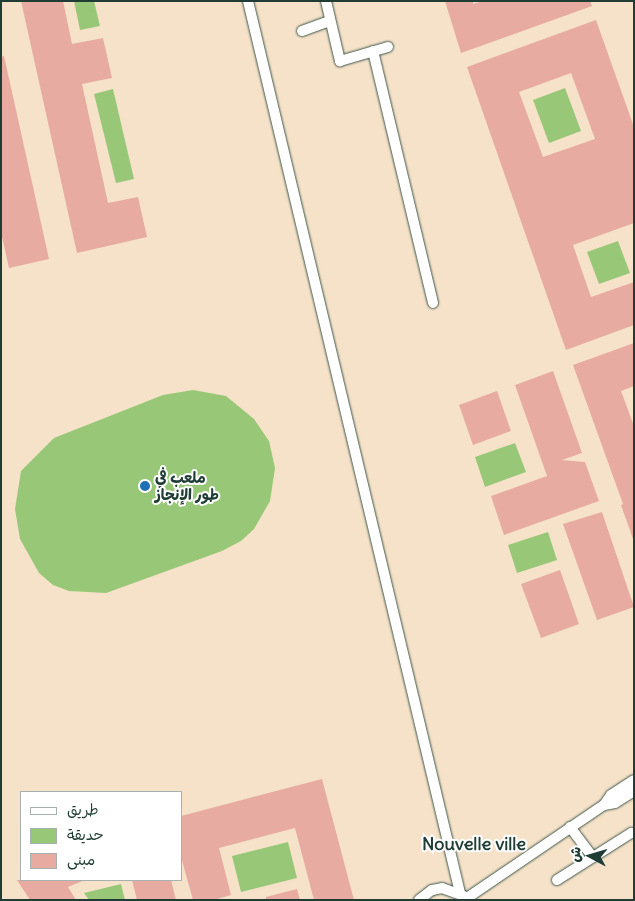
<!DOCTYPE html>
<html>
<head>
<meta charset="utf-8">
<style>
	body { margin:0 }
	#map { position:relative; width:635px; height:901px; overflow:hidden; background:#f5e2c9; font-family:Delius,"Playpen Sans Arabic",sans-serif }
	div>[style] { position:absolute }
	.green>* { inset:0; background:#98c877 }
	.building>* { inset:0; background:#e8aba2 }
	.roads { filter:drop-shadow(0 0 1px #3f564a) drop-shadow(0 0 1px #3f564a) }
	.minor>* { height:10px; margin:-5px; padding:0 5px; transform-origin:5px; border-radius:5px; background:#fff }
	.dots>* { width:14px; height:14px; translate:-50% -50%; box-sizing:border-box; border:2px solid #fff; border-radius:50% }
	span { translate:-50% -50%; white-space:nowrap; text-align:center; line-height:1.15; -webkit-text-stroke:4px #fff; paint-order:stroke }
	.poi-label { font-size:15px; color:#1f3d34; font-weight:700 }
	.left { translate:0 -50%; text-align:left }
	.quarter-label { font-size:18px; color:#1f3d34; font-weight:700 }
	.frame { position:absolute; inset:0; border:2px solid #1f3d34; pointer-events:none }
	.legend { position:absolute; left:20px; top:791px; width:162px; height:90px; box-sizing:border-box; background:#fff; border:1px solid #a5b1ae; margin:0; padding:6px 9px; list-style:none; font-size:15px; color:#1f3d34 }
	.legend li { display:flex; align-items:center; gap:10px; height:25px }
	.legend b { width:25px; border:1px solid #a5b1ae }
	.north { position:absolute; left:565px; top:831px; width:50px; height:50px; -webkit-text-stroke:4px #fff; paint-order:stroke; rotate:276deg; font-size:14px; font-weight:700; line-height:20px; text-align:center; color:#1f3d34 }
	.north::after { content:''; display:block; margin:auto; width:18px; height:22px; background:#1f3d34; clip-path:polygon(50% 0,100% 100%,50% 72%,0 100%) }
</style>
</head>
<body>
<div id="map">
	<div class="green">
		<div style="clip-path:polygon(74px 1px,94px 1px,100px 26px,80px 30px)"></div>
		<div style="clip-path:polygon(565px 88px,581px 131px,549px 143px,533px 100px)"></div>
		<div style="clip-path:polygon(113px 89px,134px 179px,116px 183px,94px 94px)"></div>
		<div style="clip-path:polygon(618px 241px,630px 273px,599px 284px,587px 252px)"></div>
		<div style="clip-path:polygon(193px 390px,226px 396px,254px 419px,269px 441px,275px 468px,270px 501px,254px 529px,241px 541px,222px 551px,106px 593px,69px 591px,53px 585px,39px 573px,20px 539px,15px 509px,21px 471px,54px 438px,163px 395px)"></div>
		<div style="clip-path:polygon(515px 443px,526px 472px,485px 487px,475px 457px)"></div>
		<div style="clip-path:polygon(548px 532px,557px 560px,517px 573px,508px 545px)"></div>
		<div style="clip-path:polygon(288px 842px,297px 878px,241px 892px,232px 856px)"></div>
		<div style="clip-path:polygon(121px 884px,125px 900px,89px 900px,84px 893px)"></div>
	</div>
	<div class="building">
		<div style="clip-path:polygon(21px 1px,63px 1px,72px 44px,103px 38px,112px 78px,82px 84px,108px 203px,138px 197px,147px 237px,77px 253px)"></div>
		<div style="clip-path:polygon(445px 1px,473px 1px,473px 4px,483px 1px,590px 1px,592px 6px,461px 53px)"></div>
		<div style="clip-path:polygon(evenodd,596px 20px,634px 127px,634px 223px,573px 245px,591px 297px,634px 282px,634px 325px,566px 350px,467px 67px,596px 20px,571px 73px,595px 139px,543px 157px,519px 92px,571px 73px)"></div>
		<div style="clip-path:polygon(4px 56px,49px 259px,9px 268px,1px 232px,1px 57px)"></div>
		<div style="clip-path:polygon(634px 343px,634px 386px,621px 391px,634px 426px,633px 539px,621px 505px,623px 504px,573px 365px)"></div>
		<div style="clip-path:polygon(553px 371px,582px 453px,562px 460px,585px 462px,599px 501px,504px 535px,491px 496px,547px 476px,515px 385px)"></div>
		<div style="clip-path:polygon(497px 391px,511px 431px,473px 445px,459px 405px)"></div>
		<div style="clip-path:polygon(602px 512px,634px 607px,597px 620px,563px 524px)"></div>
		<div style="clip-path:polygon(560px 570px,579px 624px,541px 638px,521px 584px)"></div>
		<div style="clip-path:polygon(322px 779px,354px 900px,314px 900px,295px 828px,219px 848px,231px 895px,214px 900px,193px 900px,181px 857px,181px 816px)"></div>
		<div style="clip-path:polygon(17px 880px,85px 880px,68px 887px,76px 900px,30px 900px)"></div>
		<div style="clip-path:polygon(132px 880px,171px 880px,176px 900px,137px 900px)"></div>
		<div style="clip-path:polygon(297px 889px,300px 900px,266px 900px,266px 897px)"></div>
	</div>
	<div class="roads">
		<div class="minor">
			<div style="left:248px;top:1px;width:917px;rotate:76.63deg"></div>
			<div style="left:326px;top:1px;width:62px;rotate:76.9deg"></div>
			<div style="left:340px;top:61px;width:50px;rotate:-16.3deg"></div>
			<div style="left:302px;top:31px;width:30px;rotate:-20deg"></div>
			<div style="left:373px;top:51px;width:259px;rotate:76.6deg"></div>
			<div style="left:604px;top:805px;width:11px;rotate:-10deg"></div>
			<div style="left:615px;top:803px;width:22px;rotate:-32deg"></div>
			<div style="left:570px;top:827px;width:38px;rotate:53deg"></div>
			<div style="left:557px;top:880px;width:88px;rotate:-32.4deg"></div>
			<div style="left:467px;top:898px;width:166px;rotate:-34.2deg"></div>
			<div style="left:604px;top:805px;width:12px;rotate:-55deg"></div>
			<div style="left:611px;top:795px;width:27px;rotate:-33deg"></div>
			<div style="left:419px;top:900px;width:16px;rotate:-38deg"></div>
			<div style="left:432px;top:890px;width:10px;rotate:-11deg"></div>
			<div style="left:442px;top:888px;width:23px;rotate:20deg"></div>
		</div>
	</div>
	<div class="dots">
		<div style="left:145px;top:486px;background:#1f6fb2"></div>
	</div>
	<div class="poi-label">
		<span class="left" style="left:155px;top:486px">ملعب في<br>طور الإنجاز</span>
	</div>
	<div class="quarter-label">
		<span style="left:474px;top:844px">Nouvelle ville</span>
	</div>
	<div class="frame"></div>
	<ul class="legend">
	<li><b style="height:6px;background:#fff"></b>طريق</li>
	<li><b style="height:14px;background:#98c877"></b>حديقة</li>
	<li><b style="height:14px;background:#e8aba2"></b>مبنى</li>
	</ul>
	<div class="north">ش</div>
</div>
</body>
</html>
